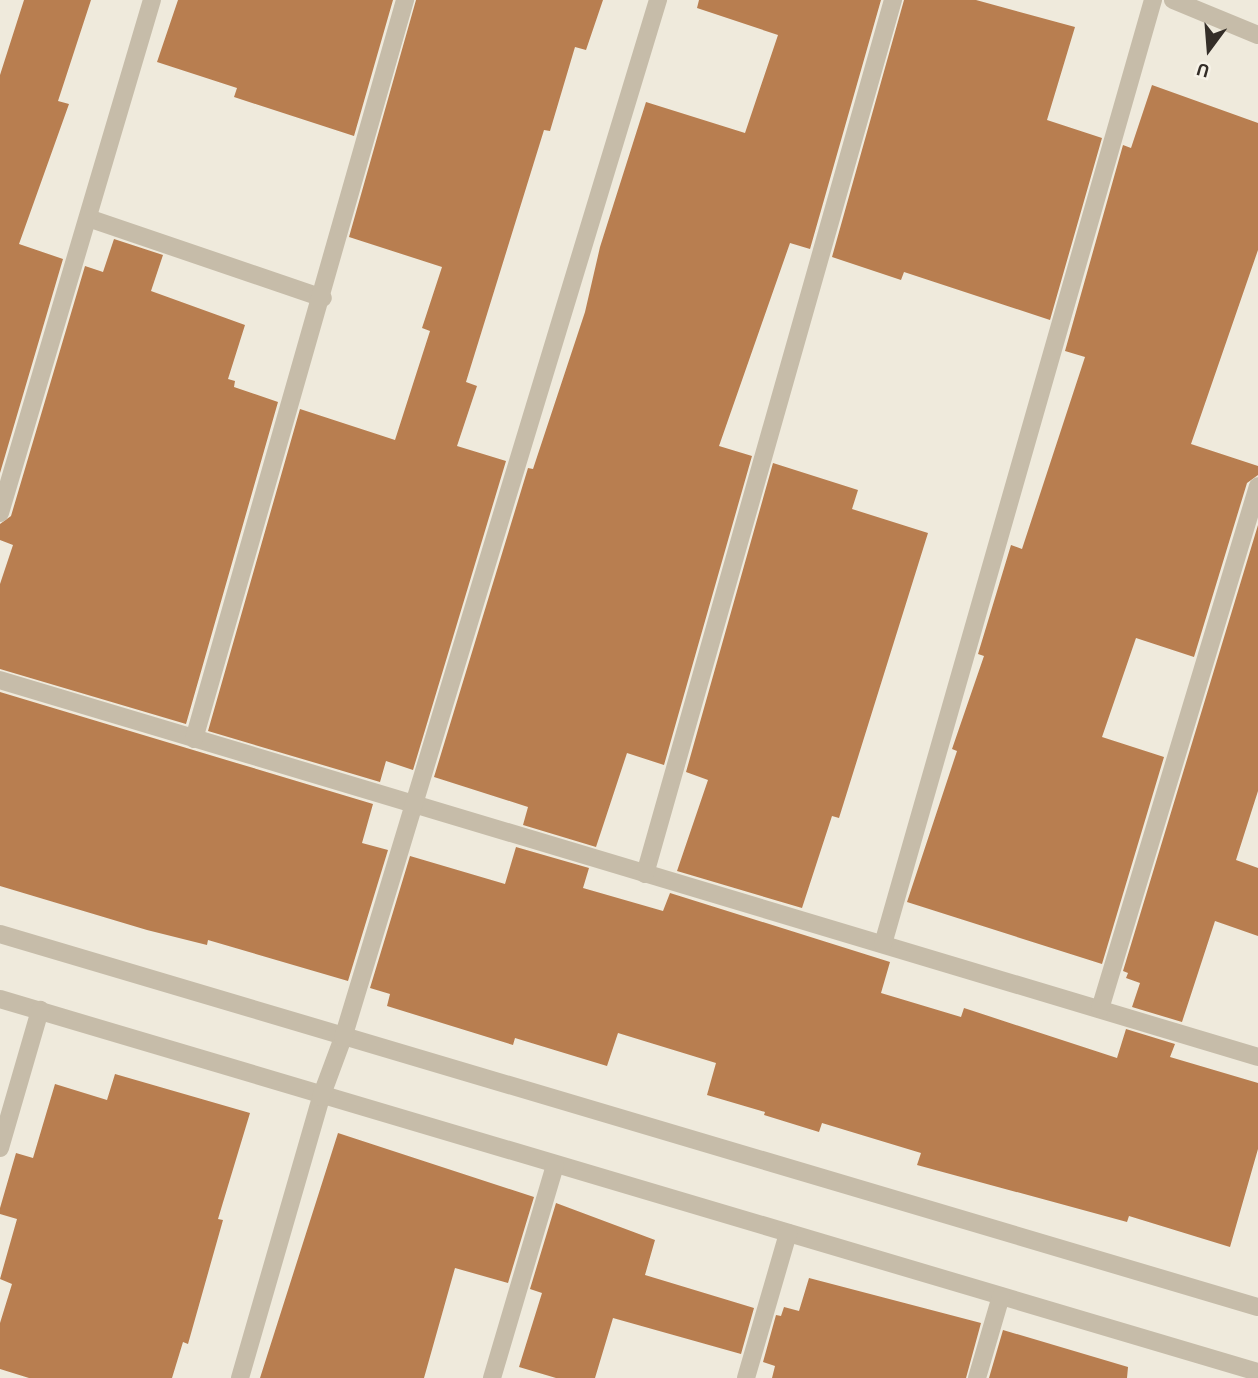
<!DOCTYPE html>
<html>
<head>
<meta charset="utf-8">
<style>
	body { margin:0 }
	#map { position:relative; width:1258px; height:1378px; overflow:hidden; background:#efeadc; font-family:"Alegreya Sans",sans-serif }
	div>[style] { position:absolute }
	.building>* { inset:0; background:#b87e50 }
	.minor>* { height:18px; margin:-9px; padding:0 9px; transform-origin:9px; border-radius:9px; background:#c6bca9 }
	span { translate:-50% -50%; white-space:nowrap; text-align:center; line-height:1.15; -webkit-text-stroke:5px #f7f3e8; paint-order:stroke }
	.north { position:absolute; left:1174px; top:14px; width:70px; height:70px; -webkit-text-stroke:5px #f7f3e8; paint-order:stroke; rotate:196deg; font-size:19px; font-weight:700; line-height:28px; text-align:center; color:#342e28 }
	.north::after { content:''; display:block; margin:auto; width:24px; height:32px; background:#342e28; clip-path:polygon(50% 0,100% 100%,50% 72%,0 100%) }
</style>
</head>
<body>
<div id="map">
	<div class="building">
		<div style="clip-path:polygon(24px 0,91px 0,58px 101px,69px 104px,19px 244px,63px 259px,0 473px,0 75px)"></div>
		<div style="clip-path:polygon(178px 0,393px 0,354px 136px,234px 97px,237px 88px,157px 62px)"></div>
		<div style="clip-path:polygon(416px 0,603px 0,586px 50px,575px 47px,550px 131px,544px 130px,466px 382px,477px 386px,457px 446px,506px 461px,413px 770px,386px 761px,380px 782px,208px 731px,300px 409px,395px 440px,430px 331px,422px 328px,442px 267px,349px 237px)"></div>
		<div style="clip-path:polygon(699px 0,881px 0,810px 249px,790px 243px,719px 446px,752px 456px,664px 765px,627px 753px,596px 847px,523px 825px,528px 807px,434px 777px,528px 468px,533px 469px,585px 312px,600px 247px,646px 102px,745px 133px,778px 35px,697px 8px)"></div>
		<div style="clip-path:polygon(904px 0,976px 0,1075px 27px,1047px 120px,1102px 138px,1050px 320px,904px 272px,901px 280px,832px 257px)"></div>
		<div style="clip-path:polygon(1152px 85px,1258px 123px,1258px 250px,1191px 444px,1258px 466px,1258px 475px,1247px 483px,1194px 657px,1136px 638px,1102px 737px,1164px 757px,1102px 964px,907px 902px,957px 751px,952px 749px,984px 656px,978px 654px,1011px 545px,1022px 549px,1085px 357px,1065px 351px,1123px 145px,1131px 148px)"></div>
		<div style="clip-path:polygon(114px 239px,163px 255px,151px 291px,245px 325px,228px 379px,235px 381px,234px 387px,278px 402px,186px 724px,0 669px,0 584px,13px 545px,0 540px,0 524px,11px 516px,85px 266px,103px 272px)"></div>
		<div style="clip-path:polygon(773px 463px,858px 490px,852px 509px,928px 533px,839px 818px,832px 816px,802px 908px,677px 871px,708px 780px,686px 772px)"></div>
		<div style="clip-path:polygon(1258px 525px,1258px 791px,1236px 860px,1258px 868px,1258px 936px,1215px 921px,1182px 1022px,1132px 1007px,1140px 983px,1126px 978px,1128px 973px,1123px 971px)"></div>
		<div style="clip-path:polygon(0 692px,373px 804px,362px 843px,388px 850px,348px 981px,208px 940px,207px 945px,147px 930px,0 886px)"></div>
		<div style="clip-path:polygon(516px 847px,589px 868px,583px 888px,663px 911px,670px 893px,890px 962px,881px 993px,961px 1017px,964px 1008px,1117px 1058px,1126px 1029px,1175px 1044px,1170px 1057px,1258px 1083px,1258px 1149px,1230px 1247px,1129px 1216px,1127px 1222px,917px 1165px,921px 1153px,822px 1123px,819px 1132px,764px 1115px,765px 1112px,707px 1095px,716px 1063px,618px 1033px,607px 1066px,515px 1038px,513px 1045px,387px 1006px,390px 994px,370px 988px,410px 856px,505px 884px)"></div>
		<div style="clip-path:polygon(115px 1074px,250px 1113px,218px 1219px,223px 1220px,188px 1344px,183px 1342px,172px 1378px,29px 1378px,0 1369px,0 1323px,12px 1284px,0 1279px,17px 1219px,0 1214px,0 1208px,16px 1153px,33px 1158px,55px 1084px,107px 1100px)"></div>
		<div style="clip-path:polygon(338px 1133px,534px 1197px,508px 1283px,455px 1268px,424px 1378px,260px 1378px)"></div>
		<div style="clip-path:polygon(556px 1203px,655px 1240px,645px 1275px,754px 1308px,741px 1354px,613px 1318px,595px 1378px,556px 1378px,519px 1367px,542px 1293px,530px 1289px)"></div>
		<div style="clip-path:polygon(809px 1278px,981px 1323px,966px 1378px,772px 1378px,775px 1366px,763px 1362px,776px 1315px,781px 1316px,784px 1307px,799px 1311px)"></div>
		<div style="clip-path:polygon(1003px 1330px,1128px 1367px,1127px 1378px,989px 1378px)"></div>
	</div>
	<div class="minor">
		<div style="left:1173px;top:0;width:92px;rotate:22.4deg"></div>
		<div style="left:88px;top:218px;width:248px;rotate:18.8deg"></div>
		<div style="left:0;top:513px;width:535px;rotate:-73.5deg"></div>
		<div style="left:0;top:680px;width:1313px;rotate:16.68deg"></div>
		<div style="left:194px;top:739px;width:769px;rotate:-74.06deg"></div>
		<div style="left:645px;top:874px;width:909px;rotate:-74.16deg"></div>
		<div style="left:0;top:934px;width:1312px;rotate:16.52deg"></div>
		<div style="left:883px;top:944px;width:982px;rotate:-74.04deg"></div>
		<div style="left:0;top:999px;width:1312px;rotate:16.52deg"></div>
		<div style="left:1100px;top:1009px;width:546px;rotate:-73.19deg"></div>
		<div style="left:0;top:1148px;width:144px;rotate:-73.8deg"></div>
		<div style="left:240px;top:1378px;width:292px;rotate:-73.9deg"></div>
		<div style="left:321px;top:1097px;width:63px;rotate:-69.6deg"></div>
		<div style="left:343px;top:1038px;width:1085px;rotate:-73.12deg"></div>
		<div style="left:492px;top:1378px;width:222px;rotate:-73.5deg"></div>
		<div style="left:746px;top:1378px;width:151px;rotate:-73.8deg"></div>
		<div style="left:977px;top:1378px;width:85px;rotate:-73.7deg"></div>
	</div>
	<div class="north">U</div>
</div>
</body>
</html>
